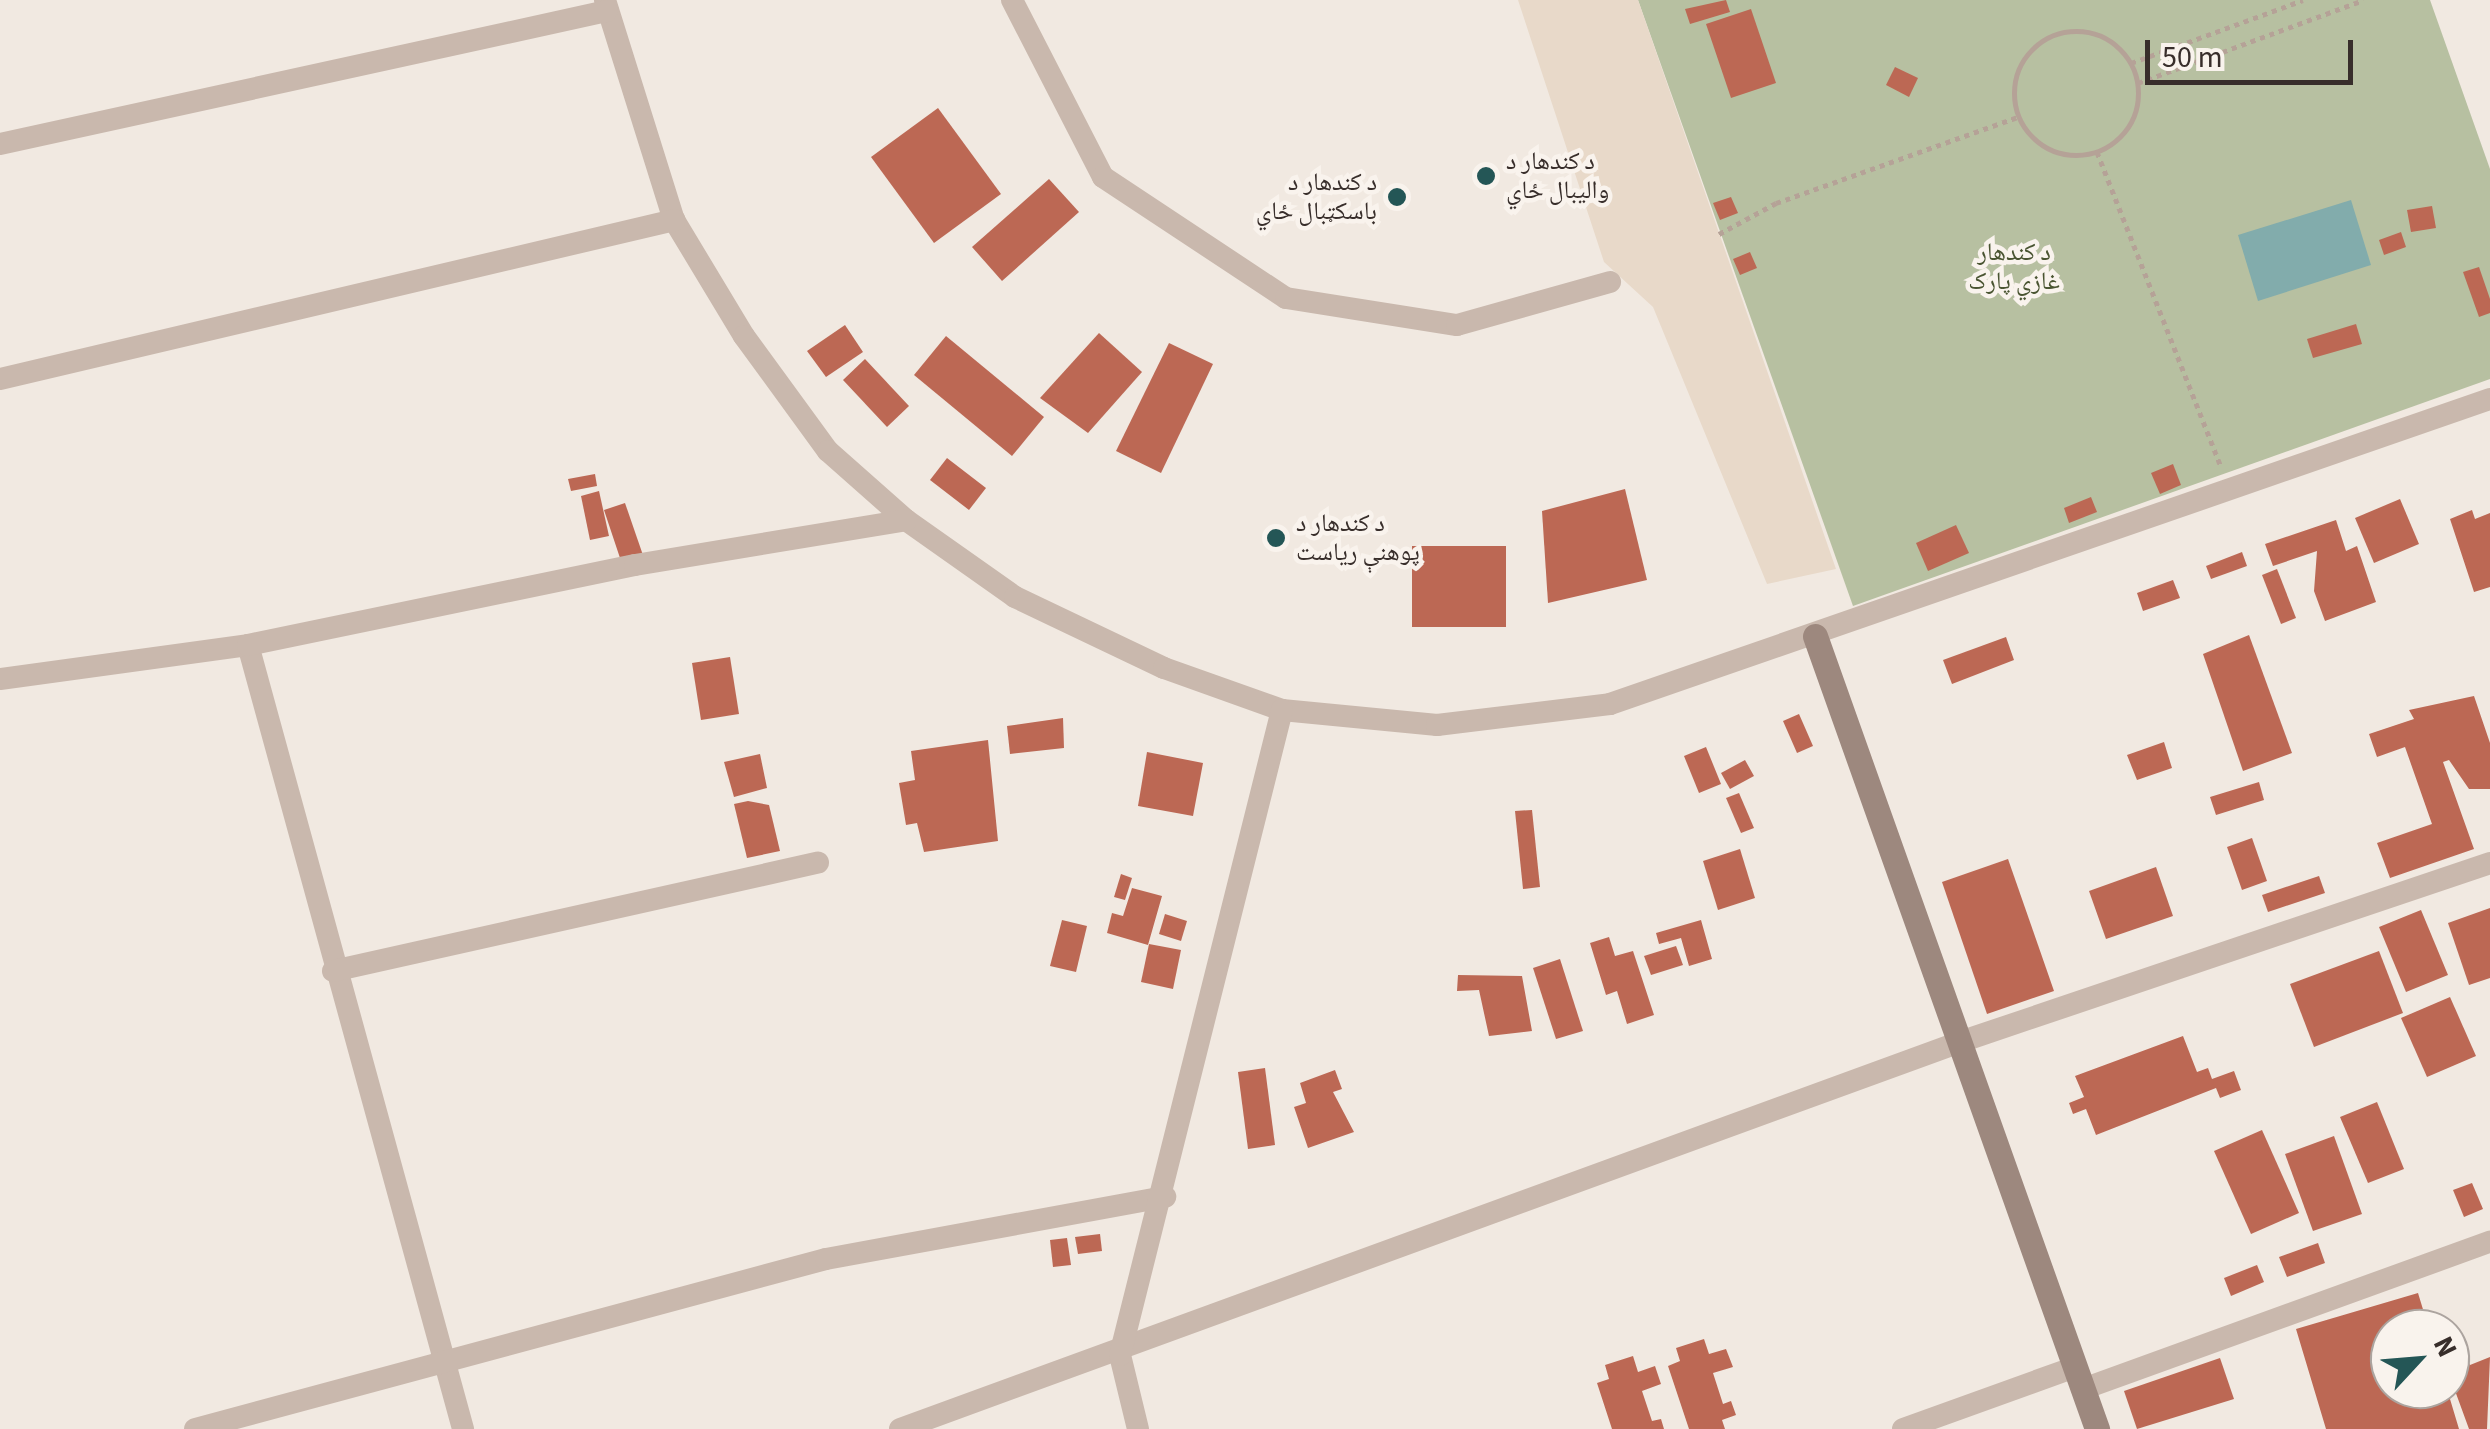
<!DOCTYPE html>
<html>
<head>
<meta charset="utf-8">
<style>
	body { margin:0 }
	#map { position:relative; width:2490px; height:1429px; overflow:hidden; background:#f1e9e1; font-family:"Source Sans 3","Noto Naskh Arabic",sans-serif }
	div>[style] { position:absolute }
	.green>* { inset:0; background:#b7c0a1 }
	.plaza>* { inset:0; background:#e8d9c9 }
	.water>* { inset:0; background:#82acac }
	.building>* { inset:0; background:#bc6854 }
	.path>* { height:5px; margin-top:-2.5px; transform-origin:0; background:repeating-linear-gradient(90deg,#b5a297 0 5px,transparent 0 10px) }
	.path>.ring { margin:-2.5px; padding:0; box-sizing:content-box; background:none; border:5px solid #b5a297; border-radius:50% }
	.street>* { height:22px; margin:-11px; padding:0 11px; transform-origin:11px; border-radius:11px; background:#c9b8ad }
	.secondary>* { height:25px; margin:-12.5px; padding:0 12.5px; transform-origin:12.5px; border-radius:12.5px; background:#9d887e }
	.dots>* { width:28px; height:28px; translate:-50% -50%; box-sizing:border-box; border:5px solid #f9f3ed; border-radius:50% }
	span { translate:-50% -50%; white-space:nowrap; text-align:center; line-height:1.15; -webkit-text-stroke:9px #f9f3ed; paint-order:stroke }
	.poi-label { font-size:25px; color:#382e2b }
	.left { translate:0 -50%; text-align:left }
	.right { translate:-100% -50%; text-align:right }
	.park-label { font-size:25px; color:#495431 }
	.north { position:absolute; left:2370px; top:1309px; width:100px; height:100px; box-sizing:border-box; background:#f9f3ed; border:2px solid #aca49f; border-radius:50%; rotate:64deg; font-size:28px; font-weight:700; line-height:40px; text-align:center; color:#382e2b }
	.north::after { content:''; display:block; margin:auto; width:35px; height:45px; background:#245656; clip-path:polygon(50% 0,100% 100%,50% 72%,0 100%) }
	.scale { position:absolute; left:2145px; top:40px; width:208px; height:45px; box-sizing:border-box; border:5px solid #382e2b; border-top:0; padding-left:12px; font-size:30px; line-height:35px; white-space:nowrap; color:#382e2b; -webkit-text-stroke:8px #f9f3ed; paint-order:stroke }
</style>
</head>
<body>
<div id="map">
	<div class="green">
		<div style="clip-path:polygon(1638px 0,2430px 0,2490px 169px,2490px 379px,1853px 606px)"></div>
	</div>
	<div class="plaza">
		<div style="clip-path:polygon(1518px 0,1638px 0,1836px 569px,1767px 584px,1653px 307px,1604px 262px)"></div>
	</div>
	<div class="water">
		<div style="clip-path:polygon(2351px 200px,2371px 265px,2258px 301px,2238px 235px)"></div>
	</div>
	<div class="building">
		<div style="clip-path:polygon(1726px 0,1730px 12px,1690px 24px,1685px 9px)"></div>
		<div style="clip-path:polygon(1751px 9px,1776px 83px,1731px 98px,1706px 24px)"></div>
		<div style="clip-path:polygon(1895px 67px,1918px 78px,1909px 97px,1886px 85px)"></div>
		<div style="clip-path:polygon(938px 108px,1001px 194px,934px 243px,871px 157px)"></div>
		<div style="clip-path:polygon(1049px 179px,1079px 212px,1002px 281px,972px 247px)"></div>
		<div style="clip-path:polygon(1731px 197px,1738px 213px,1720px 220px,1713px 203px)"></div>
		<div style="clip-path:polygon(2432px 206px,2436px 228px,2411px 232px,2407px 210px)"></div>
		<div style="clip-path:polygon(2401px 232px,2406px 247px,2384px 255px,2379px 240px)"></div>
		<div style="clip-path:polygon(1750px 252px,1757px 268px,1740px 275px,1733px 259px)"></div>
		<div style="clip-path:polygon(2479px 267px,2490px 299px,2490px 313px,2479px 317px,2463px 272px)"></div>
		<div style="clip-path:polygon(2356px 324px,2362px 344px,2313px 358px,2307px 339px)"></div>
		<div style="clip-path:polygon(845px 325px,863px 352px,826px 377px,807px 351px)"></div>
		<div style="clip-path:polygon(1099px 333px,1142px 372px,1088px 433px,1040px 398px)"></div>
		<div style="clip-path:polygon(946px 336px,1044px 417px,1012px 456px,914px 375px)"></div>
		<div style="clip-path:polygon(1169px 343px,1213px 364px,1161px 473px,1116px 451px)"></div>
		<div style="clip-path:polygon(865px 359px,909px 406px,887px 427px,843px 380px)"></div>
		<div style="clip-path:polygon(947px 458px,986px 488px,969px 510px,930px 480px)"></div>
		<div style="clip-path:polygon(2173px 464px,2181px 485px,2160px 494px,2151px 473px)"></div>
		<div style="clip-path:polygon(595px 474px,597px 486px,571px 491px,568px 479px)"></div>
		<div style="clip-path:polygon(1625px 489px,1647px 580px,1548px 603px,1542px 511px)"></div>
		<div style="clip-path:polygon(599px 491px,609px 536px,590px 540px,581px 496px)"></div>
		<div style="clip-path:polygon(2091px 497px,2097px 512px,2069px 523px,2064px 508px)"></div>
		<div style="clip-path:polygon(2400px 499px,2419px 544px,2374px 563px,2355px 518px)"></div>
		<div style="clip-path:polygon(625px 503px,645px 561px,623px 567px,604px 510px)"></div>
		<div style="clip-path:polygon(2472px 510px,2475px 519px,2490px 513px,2490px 587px,2474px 592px,2450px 519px)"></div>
		<div style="clip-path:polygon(2336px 520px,2346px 551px,2357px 546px,2376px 602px,2325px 621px,2314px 591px,2317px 551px,2273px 566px,2265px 544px)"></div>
		<div style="clip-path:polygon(1956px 525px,1969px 553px,1928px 571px,1916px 543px)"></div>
		<div style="clip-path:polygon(1412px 546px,1506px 546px,1506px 627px,1412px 627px)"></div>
		<div style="clip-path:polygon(2242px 552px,2247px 566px,2211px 579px,2206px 566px)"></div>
		<div style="clip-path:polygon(2277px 569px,2296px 618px,2281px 624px,2262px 575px)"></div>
		<div style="clip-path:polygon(2173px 580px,2180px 598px,2143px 611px,2137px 593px)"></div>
		<div style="clip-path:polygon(2249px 635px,2292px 753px,2243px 771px,2203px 654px)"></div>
		<div style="clip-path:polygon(2006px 637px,2014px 660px,1952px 684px,1943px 660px)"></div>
		<div style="clip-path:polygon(730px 657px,739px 714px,701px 720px,692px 663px)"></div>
		<div style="clip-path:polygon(2474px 696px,2490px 743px,2490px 789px,2469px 789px,2449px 760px,2443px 762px,2474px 849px,2390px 878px,2377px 843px,2432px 824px,2405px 747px,2377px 757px,2369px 734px,2414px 719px,2409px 710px)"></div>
		<div style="clip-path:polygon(1799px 714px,1813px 746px,1797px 753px,1783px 721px)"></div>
		<div style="clip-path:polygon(1063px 718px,1064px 748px,1010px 754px,1007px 726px)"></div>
		<div style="clip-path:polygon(988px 740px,998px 841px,924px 852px,917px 823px,906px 825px,899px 783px,915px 780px,911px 751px)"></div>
		<div style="clip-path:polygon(2164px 742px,2172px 768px,2137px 780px,2127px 755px)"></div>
		<div style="clip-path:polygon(1706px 747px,1721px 784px,1699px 793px,1684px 756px)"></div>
		<div style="clip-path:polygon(1147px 752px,1203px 763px,1193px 816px,1138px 806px)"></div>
		<div style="clip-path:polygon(760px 754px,767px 788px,734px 797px,724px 762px)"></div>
		<div style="clip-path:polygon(1745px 760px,1754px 776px,1730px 789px,1721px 773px)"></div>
		<div style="clip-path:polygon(2259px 782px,2264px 800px,2216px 815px,2210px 797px)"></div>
		<div style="clip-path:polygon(1739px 793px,1754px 828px,1741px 833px,1726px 798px)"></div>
		<div style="clip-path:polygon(748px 801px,769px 805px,780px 851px,747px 858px,734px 804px)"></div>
		<div style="clip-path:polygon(1532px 810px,1540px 887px,1523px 889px,1515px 811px)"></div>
		<div style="clip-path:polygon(2252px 838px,2267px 881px,2242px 890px,2227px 847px)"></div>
		<div style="clip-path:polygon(1740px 849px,1755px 898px,1718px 910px,1703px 861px)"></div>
		<div style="clip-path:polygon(2008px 859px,2054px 991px,1987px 1014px,1942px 882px)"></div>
		<div style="clip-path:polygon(2156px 867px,2173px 916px,2106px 939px,2089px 891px)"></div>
		<div style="clip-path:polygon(1121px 874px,1132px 878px,1125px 900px,1114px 897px)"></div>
		<div style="clip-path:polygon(2319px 876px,2325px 893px,2268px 912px,2262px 895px)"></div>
		<div style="clip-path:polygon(1132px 888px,1162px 896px,1148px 945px,1107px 933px,1112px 913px,1123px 916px)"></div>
		<div style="clip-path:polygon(2490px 908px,2490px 978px,2469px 985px,2448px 923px)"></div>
		<div style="clip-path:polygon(2421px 910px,2448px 975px,2406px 992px,2379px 927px)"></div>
		<div style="clip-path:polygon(1165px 914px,1187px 921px,1181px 941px,1159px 934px)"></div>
		<div style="clip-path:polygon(1062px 920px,1087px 926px,1076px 972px,1050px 966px)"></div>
		<div style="clip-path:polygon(1701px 920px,1712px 959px,1689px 966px,1681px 938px,1659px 944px,1656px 933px)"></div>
		<div style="clip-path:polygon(1609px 937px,1615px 956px,1633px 951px,1654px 1015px,1627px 1024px,1617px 991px,1606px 995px,1590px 943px)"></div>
		<div style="clip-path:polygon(1149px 944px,1181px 950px,1173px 989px,1141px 982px)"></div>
		<div style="clip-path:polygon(1676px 946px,1683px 965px,1651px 975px,1644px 956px)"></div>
		<div style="clip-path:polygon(2379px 951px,2403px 1013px,2314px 1047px,2290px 984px)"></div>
		<div style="clip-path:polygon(1560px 959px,1583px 1031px,1556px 1039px,1533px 968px)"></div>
		<div style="clip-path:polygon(1458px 975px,1522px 976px,1532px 1031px,1489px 1036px,1479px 990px,1457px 991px)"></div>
		<div style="clip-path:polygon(2450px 997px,2476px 1056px,2427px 1077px,2401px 1018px)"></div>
		<div style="clip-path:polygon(2183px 1036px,2197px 1072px,2208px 1068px,2212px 1079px,2234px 1071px,2241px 1090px,2220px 1098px,2216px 1088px,2096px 1135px,2086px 1109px,2073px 1114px,2069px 1103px,2084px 1097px,2075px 1076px)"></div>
		<div style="clip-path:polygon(1265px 1068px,1275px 1145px,1248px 1149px,1238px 1072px)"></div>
		<div style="clip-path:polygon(1335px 1070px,1342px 1089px,1333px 1092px,1354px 1132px,1308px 1148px,1294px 1107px,1306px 1103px,1300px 1083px)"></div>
		<div style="clip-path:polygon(2377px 1102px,2404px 1169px,2368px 1183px,2340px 1117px)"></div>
		<div style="clip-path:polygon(2262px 1130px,2299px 1213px,2251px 1234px,2214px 1151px)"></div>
		<div style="clip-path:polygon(2334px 1136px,2362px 1214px,2313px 1231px,2285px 1154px)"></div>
		<div style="clip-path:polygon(2472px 1183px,2483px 1209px,2464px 1217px,2453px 1190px)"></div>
		<div style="clip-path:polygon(1100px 1234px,1102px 1251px,1078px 1254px,1075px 1237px)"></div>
		<div style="clip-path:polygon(1067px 1238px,1071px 1265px,1053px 1267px,1050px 1240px)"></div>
		<div style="clip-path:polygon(2318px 1243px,2325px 1263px,2287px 1277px,2279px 1257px)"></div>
		<div style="clip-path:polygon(2257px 1265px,2264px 1282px,2231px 1296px,2224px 1278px)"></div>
		<div style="clip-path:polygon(2418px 1293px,2429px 1329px,2390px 1329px,2390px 1389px,2447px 1389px,2459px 1429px,2326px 1429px,2296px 1329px)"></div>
		<div style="clip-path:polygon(2457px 1331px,2470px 1365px,2490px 1357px,2487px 1429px,2469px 1429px,2450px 1377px,2450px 1333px)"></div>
		<div style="clip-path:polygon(1704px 1339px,1709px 1354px,1726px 1349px,1733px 1367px,1713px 1373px,1723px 1404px,1731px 1401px,1736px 1415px,1722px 1420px,1725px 1429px,1689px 1429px,1668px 1366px,1680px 1361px,1676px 1348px)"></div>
		<div style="clip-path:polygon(1633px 1356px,1638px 1372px,1655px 1366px,1661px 1384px,1642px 1391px,1652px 1421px,1661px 1419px,1664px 1429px,1612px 1429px,1597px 1383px,1609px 1379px,1605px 1365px)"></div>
		<div style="clip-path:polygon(2220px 1358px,2234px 1399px,2137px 1429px,2124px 1391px)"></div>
	</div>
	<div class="path">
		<div class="ring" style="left:2014px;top:31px;width:119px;height:119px"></div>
		<div style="left:2131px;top:63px;width:183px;rotate:-20.1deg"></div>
		<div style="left:2138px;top:83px;width:240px;rotate:-20.2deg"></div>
		<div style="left:2097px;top:152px;width:336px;rotate:68.5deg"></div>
		<div style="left:1719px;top:234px;width:65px;rotate:-28.5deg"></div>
		<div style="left:1776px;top:203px;width:257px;rotate:-19.6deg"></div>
	</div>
	<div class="street">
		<div style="left:605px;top:0;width:231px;rotate:72.6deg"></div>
		<div style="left:674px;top:220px;width:135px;rotate:58.9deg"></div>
		<div style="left:744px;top:336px;width:142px;rotate:53.9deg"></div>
		<div style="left:828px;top:451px;width:104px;rotate:41.5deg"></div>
		<div style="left:906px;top:520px;width:133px;rotate:35.2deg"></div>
		<div style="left:1015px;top:597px;width:165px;rotate:25.5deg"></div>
		<div style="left:1164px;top:668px;width:125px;rotate:19.6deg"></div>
		<div style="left:1282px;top:710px;width:156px;rotate:5.5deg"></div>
		<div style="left:1437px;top:725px;width:174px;rotate:-6.9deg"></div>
		<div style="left:1610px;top:704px;width:931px;rotate:-19.12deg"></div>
		<div style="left:1012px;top:0;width:199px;rotate:62.8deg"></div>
		<div style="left:1103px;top:177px;width:219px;rotate:33.5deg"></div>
		<div style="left:1286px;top:298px;width:173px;rotate:9deg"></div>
		<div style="left:1457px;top:325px;width:159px;rotate:-15.7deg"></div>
		<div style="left:0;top:144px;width:621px;rotate:-12.36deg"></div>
		<div style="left:0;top:379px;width:693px;rotate:-13.27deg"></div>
		<div style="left:248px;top:645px;width:813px;rotate:74.66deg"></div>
		<div style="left:0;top:679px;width:250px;rotate:-7.8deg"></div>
		<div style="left:248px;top:645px;width:395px;rotate:-11.7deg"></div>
		<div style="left:635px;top:565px;width:275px;rotate:-9.4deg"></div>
		<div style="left:333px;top:971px;width:497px;rotate:-12.6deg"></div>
		<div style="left:2083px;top:1389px;width:433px;rotate:-19.9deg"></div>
		<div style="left:195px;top:1429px;width:653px;rotate:-15.08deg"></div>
		<div style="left:826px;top:1259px;width:345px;rotate:-10.4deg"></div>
		<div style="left:900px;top:1429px;width:1128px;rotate:-20.06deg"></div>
		<div style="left:1960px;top:1042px;width:559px;rotate:-18.66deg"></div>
		<div style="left:1138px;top:1429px;width:76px;rotate:-103.7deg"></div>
		<div style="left:1120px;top:1355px;width:665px;rotate:-75.9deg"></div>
		<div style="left:1903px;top:1429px;width:183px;rotate:-19.8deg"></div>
	</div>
	<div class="secondary">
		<div style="left:1815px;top:636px;width:842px;rotate:70.42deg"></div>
	</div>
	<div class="dots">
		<div style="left:1486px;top:176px;background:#245656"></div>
		<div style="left:1397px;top:197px;background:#245656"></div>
		<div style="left:1276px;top:538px;background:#245656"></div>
	</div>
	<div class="poi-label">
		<span class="left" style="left:1506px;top:176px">د کندهار د<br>واليبال ځاي</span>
		<span class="right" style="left:1377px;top:197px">د کندهار د<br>باسکټبال ځاي</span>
		<span class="left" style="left:1296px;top:538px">د کندهار د<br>پوهنې رياست</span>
	</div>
	<div class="park-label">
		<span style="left:2014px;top:267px">د کندهار<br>غازي پارک</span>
	</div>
	<div class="north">N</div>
	<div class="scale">50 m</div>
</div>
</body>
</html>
